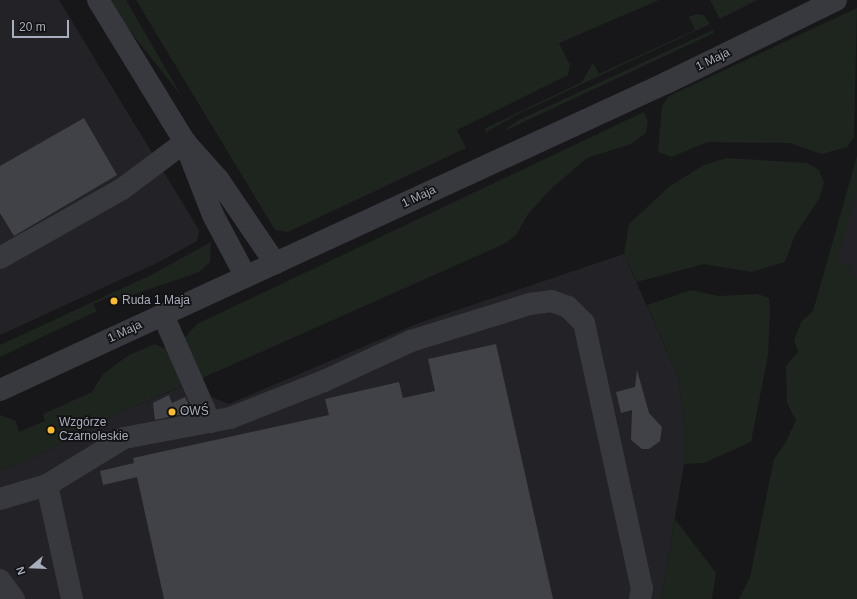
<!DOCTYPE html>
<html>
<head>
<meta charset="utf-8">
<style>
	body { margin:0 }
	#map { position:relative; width:857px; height:599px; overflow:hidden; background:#17171a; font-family:Helvetica,sans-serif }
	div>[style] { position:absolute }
	.built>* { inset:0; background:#232327 }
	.green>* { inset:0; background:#1d251e }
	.building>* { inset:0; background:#414247 }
	.minor>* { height:22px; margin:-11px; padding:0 11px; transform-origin:11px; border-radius:11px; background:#38393f }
	.dots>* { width:11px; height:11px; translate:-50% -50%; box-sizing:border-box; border:2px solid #121215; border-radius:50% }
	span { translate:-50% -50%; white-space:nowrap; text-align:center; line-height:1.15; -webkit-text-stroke:3.5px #121215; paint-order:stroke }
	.street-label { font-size:12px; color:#a8aebb }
	.poi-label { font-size:12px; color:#a8aebb }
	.left { translate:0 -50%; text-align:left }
	.north { position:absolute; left:12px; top:547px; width:40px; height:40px; -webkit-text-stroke:3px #121215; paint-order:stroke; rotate:251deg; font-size:11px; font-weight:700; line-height:16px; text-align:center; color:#a8aebb }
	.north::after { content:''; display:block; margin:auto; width:14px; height:18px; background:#a8aebb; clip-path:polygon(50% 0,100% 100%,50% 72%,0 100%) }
	.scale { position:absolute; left:12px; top:20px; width:57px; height:18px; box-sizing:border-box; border:2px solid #a8aebb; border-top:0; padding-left:5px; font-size:12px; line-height:14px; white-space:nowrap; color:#a8aebb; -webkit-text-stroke:3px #121215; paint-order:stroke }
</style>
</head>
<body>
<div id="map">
	<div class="built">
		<div style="clip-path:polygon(0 0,59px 0,199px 230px,197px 241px,157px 263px,0 335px)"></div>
		<div style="clip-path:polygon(857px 156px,857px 306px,815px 319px)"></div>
		<div style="clip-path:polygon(624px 254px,678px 377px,684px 423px,684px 464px,661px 599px,0 599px,0 470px,26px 462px,117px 414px,200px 379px,211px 397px,229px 404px,419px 323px)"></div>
	</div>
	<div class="green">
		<div style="clip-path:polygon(109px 0,126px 0,182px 97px,123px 22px)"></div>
		<div style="clip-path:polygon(136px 0,659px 0,559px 43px,570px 65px,568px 75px,457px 130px,466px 148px,288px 232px,275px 230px)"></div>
		<div style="clip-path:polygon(710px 0,757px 0,720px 19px)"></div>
		<div style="clip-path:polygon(857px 8px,854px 137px,847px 147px,822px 154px,790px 143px,707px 142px,672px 157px,658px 152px,662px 106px,669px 96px)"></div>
		<div style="clip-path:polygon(696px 14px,704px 15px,710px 24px,516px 115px,485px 133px,486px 128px,582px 82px,593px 63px,599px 74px,695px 30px,689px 17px)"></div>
		<div style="clip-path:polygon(713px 30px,714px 33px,502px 132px,519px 120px)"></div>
		<div style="clip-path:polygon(644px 112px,648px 122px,646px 133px,631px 144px,587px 158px,551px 189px,528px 214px,516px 235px,506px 243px,200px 379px,183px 340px,197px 324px)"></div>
		<div style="clip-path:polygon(857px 156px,857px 190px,838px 262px,853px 266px,850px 276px,857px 278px,857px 599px,739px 599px,750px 577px,774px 459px,786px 442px,796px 420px,787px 403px,786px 366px,798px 352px,794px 341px,801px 322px,813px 311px)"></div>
		<div style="clip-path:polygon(727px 158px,807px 163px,819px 170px,824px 183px,819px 199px,795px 235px,785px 262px,751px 272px,704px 264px,637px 282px,624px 254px,629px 224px,670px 186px,704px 165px)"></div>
		<div style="clip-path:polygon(211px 242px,210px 262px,199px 272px,112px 302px,109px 297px,93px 304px,97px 311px,0 357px,0 345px,151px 275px)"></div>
		<div style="clip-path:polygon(691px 290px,718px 296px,758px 294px,769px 298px,770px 311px,768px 355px,751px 442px,704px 463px,684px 464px,684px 423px,678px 377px,647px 305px)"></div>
		<div style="clip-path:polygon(155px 344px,163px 348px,170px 345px,187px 384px,117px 414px,26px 462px,0 470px,0 415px,16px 421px,19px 432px,45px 421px,43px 414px,92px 392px,103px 374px,129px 355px)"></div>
		<div style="clip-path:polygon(675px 519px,716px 573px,712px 599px,661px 599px)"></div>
	</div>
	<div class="building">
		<div style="clip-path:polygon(84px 118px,117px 175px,14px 236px,0 213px,0 166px)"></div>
		<div style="clip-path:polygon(496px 344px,553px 599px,164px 599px,137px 477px,103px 485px,100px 471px,134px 463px,133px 458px,329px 415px,325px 399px,399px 382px,403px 398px,435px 391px,428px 359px)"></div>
		<div style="clip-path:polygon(637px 370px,649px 413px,662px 427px,660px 441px,649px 449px,642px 449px,631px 440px,632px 410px,621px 413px,616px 392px,635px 387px)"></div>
		<div style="clip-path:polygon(169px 395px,172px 403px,185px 397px,192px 412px,155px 420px,153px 403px)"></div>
	</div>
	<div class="minor">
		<div style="left:98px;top:0;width:167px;rotate:58.5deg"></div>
		<div style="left:185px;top:142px;width:50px;rotate:48.3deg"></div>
		<div style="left:218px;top:179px;width:102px;rotate:55.8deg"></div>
		<div style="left:188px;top:151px;width:69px;rotate:68.7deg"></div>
		<div style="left:213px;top:215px;width:70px;rotate:62deg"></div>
		<div style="left:0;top:258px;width:140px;rotate:-29.5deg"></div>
		<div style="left:122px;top:189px;width:79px;rotate:-36.7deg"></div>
		<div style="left:163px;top:315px;width:117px;rotate:66.3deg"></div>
		<div style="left:0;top:390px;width:733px;rotate:-24.75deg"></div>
		<div style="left:666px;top:83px;width:189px;rotate:-26deg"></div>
		<div style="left:47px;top:485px;width:117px;rotate:77.6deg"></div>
		<div style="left:0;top:499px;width:49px;rotate:-16.6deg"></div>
		<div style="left:47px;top:485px;width:90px;rotate:-31.4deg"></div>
		<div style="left:124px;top:438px;width:108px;rotate:-10.7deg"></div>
		<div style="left:230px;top:418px;width:101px;rotate:-21.5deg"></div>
		<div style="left:324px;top:381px;width:96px;rotate:-24.7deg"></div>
		<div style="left:411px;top:341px;width:125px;rotate:-17.3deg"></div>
		<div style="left:530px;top:304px;width:21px;rotate:-8deg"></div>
		<div style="left:551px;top:301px;width:18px;rotate:19deg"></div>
		<div style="left:568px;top:307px;width:23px;rotate:45deg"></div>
		<div style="left:584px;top:323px;width:271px;rotate:77.7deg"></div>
		<div style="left:642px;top:588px;width:11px;rotate:100deg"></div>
		<div style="left:0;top:580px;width:24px;rotate:54deg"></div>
	</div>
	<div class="dots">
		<div style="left:114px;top:301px;background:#ffbb2a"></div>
		<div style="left:172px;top:412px;background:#ffbb2a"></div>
		<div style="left:51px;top:430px;background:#ffbb2a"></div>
	</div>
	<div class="street-label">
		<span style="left:713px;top:60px;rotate:-26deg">1 Maja</span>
		<span style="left:419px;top:197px;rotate:-25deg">1 Maja</span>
		<span style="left:125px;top:332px;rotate:-25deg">1 Maja</span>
	</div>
	<div class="poi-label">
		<span class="left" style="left:122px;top:301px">Ruda 1 Maja</span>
		<span class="left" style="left:180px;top:412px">OWŚ</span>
		<span class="left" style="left:59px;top:430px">Wzgórze<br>Czarnoleskie</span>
	</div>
	<div class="north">N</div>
	<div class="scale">20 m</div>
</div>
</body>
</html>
